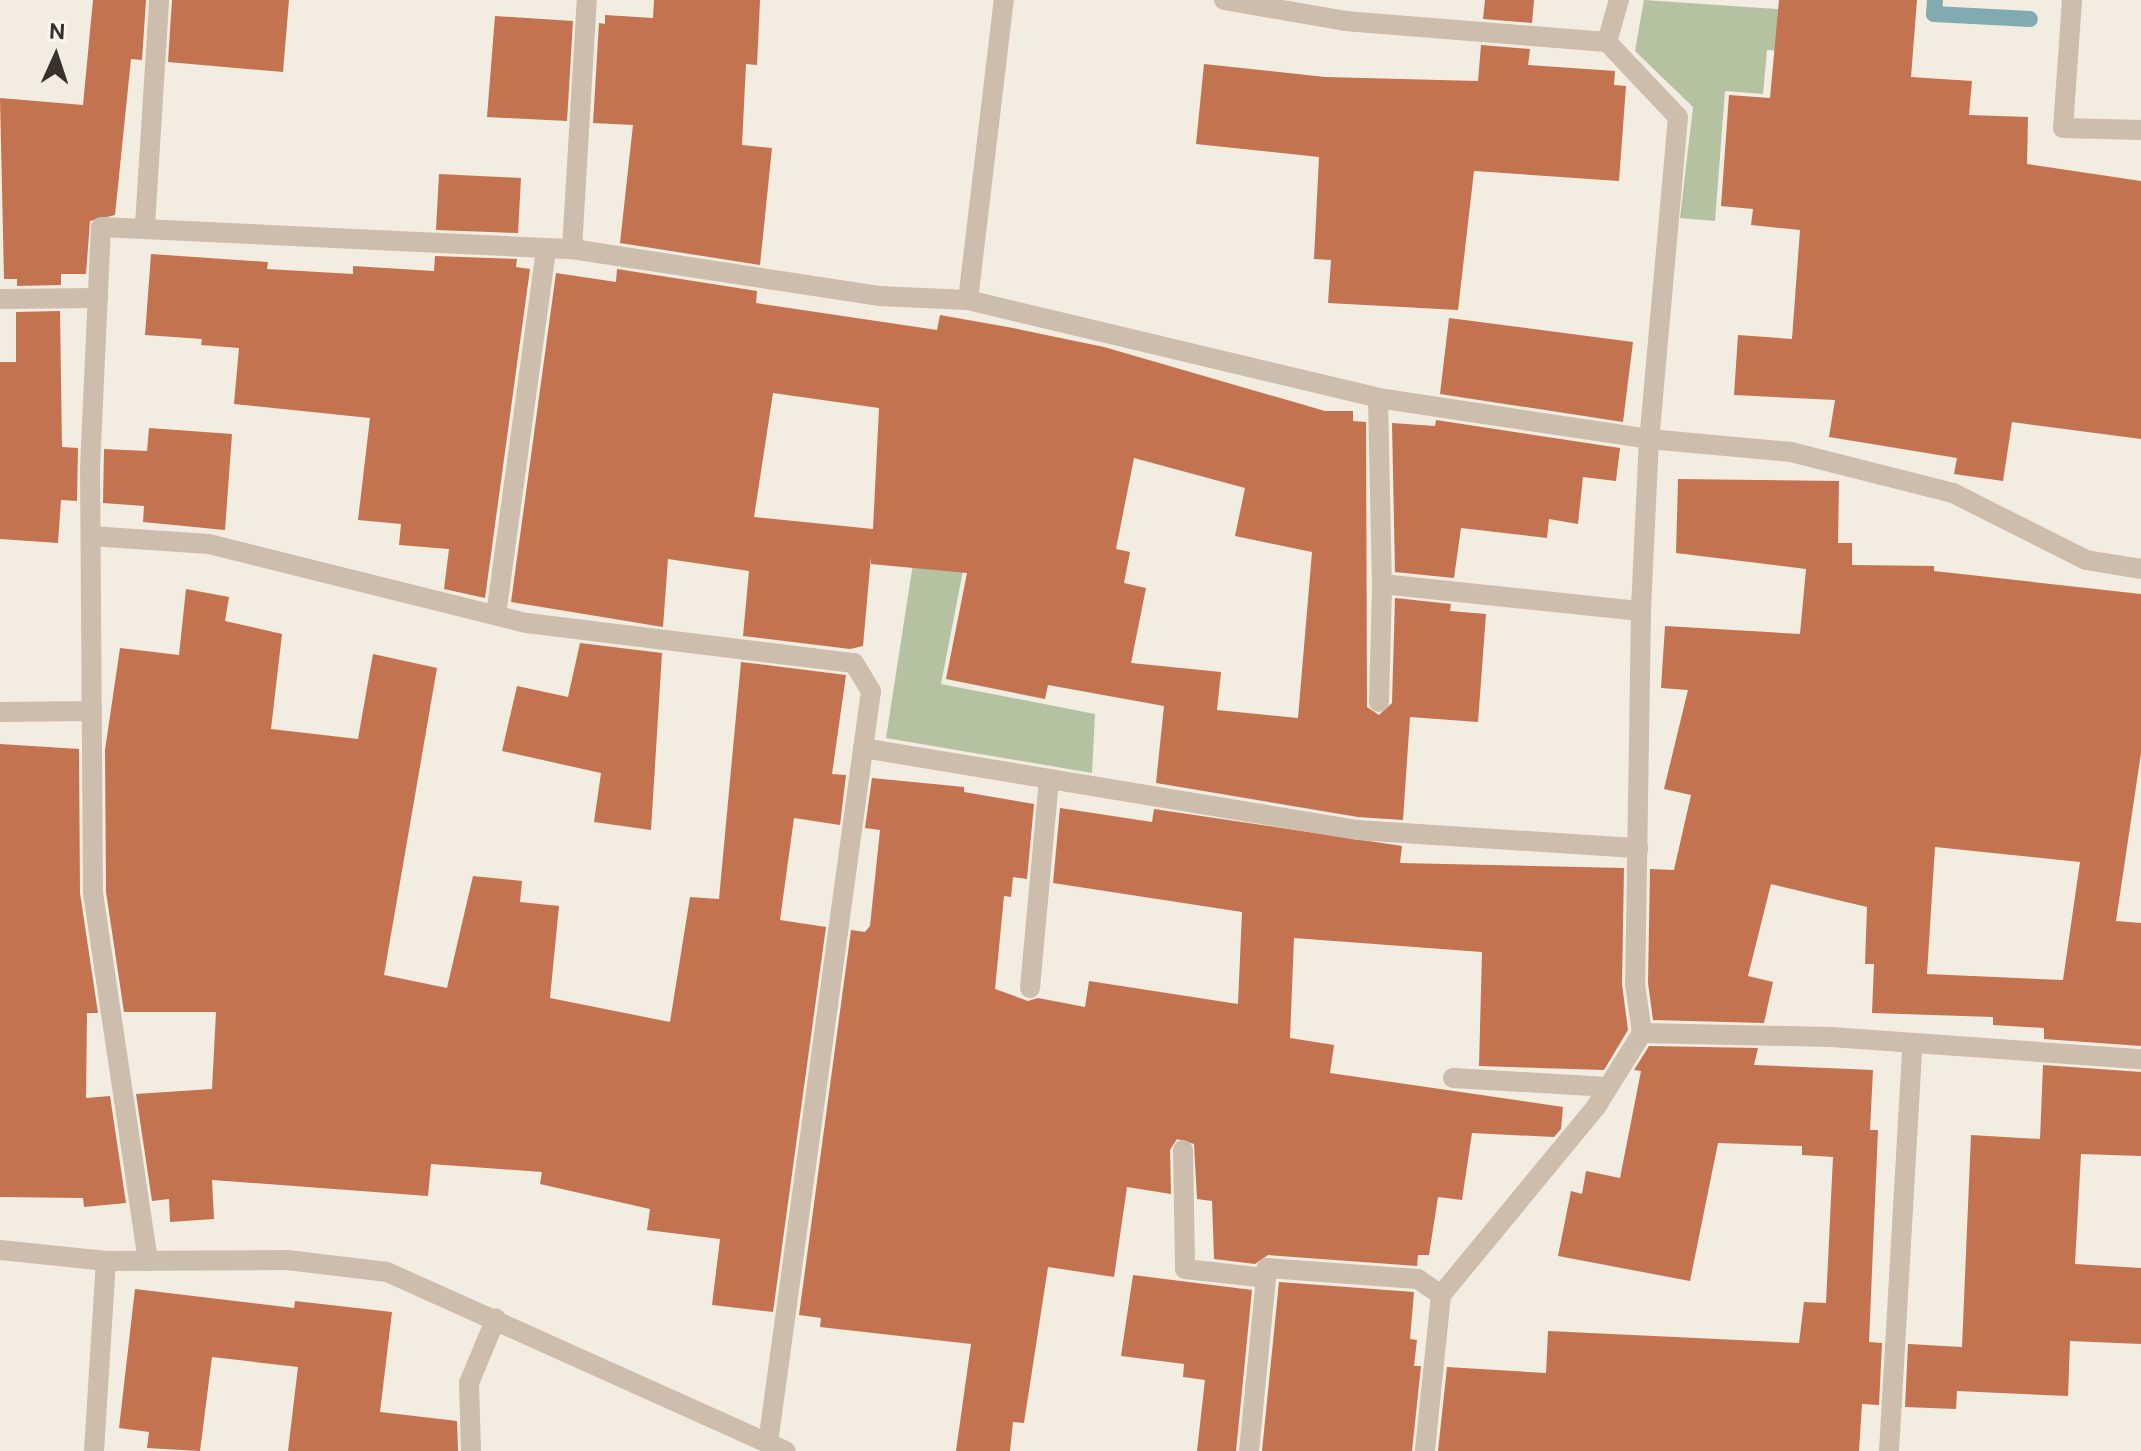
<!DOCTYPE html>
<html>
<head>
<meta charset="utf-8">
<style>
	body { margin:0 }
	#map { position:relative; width:2141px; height:1451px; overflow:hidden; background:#f3ece1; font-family:"DM Sans",sans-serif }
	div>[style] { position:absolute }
	.green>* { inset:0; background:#b5c2a1 }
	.stream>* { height:16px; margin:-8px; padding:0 8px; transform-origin:8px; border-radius:8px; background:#81abb0 }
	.building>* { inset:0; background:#c37350 }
	.service>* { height:20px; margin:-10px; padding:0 10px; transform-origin:10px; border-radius:10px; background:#ccbdad }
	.minor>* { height:20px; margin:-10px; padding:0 10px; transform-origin:10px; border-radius:10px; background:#ccbdad }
	.tertiary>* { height:20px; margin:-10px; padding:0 10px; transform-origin:10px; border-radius:10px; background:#ccbdad }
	span { translate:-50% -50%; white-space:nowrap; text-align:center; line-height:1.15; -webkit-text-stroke:8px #faf6ee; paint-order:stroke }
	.north { position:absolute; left:16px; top:16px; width:80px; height:80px; -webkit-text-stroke:6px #faf6ee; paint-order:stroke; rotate:3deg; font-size:22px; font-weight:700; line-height:32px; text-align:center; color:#3a312b }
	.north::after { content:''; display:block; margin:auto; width:28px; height:36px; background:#3a312b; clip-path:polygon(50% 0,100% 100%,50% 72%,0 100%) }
</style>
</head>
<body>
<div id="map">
	<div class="green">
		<div style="clip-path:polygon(1644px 0,1835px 13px,1832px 54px,1767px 50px,1763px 94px,1725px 91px,1715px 221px,1680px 218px,1693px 107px,1635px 51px)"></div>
		<div style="clip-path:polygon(923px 499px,975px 509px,941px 684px,1095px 714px,1092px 773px,886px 738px)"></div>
	</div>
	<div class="stream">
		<div style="left:1935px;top:0;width:14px;rotate:94deg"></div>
		<div style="left:1934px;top:14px;width:96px;rotate:3deg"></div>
	</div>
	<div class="building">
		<div style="clip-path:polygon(93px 0,146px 0,142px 60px,131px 59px,115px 215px,90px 221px,86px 274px,61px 274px,61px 285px,17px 286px,17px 279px,4px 279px,0 98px,83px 105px)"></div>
		<div style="clip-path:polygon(172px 0,289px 0,283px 72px,168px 62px)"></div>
		<div style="clip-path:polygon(654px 0,760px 0,757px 65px,746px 64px,742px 145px,772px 148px,760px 265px,620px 243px,633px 125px,593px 123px,599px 23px,605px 24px,605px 15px,653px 18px)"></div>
		<div style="clip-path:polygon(1485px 0,1534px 0,1532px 23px,1483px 19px)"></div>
		<div style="clip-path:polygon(1779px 0,1917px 0,1911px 77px,1972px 81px,1969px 115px,2028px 117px,2027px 164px,2141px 181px,2141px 439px,2012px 422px,2003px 481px,1954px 474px,1957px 458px,1829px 437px,1835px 400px,1734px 395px,1738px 335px,1792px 339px,1800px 230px,1751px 225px,1753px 209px,1721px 206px,1729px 95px,1770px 98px)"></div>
		<div style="clip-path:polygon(495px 16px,573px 21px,567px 121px,487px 117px)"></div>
		<div style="clip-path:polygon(1481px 45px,1530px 49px,1528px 65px,1615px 71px,1614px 85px,1626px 86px,1619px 181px,1474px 171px,1458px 310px,1328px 303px,1331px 260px,1314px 259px,1319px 157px,1196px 144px,1204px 64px,1325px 77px,1478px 81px)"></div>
		<div style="clip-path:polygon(439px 174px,521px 178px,518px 233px,436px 230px)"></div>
		<div style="clip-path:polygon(151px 254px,268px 262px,267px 269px,353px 274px,353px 266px,434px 271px,435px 256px,517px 259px,516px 267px,530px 269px,485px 598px,444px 589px,449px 549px,399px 545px,401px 524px,358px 520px,370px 418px,234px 404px,239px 348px,201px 345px,202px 339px,145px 335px)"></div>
		<div style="clip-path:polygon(evenodd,617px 269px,757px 291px,756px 303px,937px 330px,940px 315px,1013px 328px,1104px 347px,1325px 411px,1353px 411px,1353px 421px,1366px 422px,1367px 707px,1379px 715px,1392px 703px,1395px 598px,1451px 604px,1450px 611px,1486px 614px,1478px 722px,1410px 717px,1403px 820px,1358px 817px,1156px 783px,1164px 706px,1048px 685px,1045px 699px,946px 679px,967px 573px,871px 564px,871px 556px,863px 646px,850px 649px,743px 636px,749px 571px,668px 559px,663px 627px,511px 602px,556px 273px,616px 282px,617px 269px,773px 393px,879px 408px,873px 529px,754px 517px,773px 393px,617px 269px,1134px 458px,1245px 488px,1235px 536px,1312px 552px,1298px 718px,1217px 710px,1221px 672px,1131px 663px,1146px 588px,1124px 583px,1130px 552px,1116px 549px,1134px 458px)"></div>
		<div style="clip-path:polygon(60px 311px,62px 447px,78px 448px,77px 501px,61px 500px,58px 543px,0 539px,0 362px,16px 362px,16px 312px)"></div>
		<div style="clip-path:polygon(1449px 318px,1633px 342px,1623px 422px,1440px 394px)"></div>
		<div style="clip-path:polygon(1436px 420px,1620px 448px,1616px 481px,1583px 477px,1578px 524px,1549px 519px,1547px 538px,1461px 528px,1454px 578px,1395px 572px,1392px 423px,1435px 426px)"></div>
		<div style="clip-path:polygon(149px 428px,232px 434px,225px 530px,143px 522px,144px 506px,103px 503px,104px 449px,147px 451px)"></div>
		<div style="clip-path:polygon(evenodd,1678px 479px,1839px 481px,1838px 543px,1852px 543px,1852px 565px,1934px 566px,1934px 571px,2141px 594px,2141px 753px,2116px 921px,2141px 923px,2141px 1046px,2044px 1039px,2044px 1028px,1993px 1025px,1993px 1017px,1872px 1013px,1874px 964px,1865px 964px,1867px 907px,1771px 884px,1748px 976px,1773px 982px,1764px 1023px,1653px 1020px,1648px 983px,1650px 869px,1674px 870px,1691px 795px,1664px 789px,1688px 690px,1661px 688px,1665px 626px,1800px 634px,1806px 569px,1676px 553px,1678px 479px,1935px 847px,2080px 862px,2063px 980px,1927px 974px,1935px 847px)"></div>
		<div style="clip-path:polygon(186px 589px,229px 597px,225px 621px,282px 634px,271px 729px,358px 739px,373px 654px,437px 668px,384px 975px,447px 988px,473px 876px,522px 881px,520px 902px,559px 906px,550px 998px,670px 1022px,690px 897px,719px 899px,741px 662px,846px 675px,832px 774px,846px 775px,840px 825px,794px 818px,780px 920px,826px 927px,773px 1312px,712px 1305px,720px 1239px,647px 1230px,650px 1209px,540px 1184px,542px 1172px,431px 1164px,428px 1196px,212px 1180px,214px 1219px,170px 1222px,169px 1199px,152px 1201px,136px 1094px,212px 1089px,216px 1012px,124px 1012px,106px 892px,105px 750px,120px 648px,179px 655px)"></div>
		<div style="clip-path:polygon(580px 643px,662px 653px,651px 830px,594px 822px,601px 773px,502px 751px,517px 686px,568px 697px)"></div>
		<div style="clip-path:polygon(0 744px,79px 749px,80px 893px,98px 1013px,87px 1013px,86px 1098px,110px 1096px,126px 1203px,84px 1207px,83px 1198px,0 1197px)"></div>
		<div style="clip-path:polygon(872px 778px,964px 787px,964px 792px,1034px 804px,1027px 879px,1013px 877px,1011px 897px,1004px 896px,995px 989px,1028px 1001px,1038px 998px,1085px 1007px,1089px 981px,1238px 1004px,1242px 912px,1053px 883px,1060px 808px,1152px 822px,1154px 809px,1402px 846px,1400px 863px,1624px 868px,1622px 984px,1628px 1030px,1604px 1070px,1479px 1066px,1482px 952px,1294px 938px,1290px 1038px,1334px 1045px,1330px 1073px,1563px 1107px,1561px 1129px,1554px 1137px,1472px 1133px,1462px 1200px,1438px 1197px,1429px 1255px,1418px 1255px,1417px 1266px,1268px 1255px,1255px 1264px,1214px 1259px,1212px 1201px,1197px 1199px,1194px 1144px,1177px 1139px,1170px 1150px,1171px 1194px,1127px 1187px,1114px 1277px,1048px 1267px,1024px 1423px,1013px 1422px,1010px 1451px,956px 1451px,971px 1344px,820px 1327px,821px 1318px,799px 1315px,851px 930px,865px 932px,870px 926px,880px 830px,865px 828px)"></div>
		<div style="clip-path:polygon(1649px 1046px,1758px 1048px,1754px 1065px,1873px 1070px,1870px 1130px,1878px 1130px,1869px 1342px,1882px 1343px,1879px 1405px,1862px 1404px,1859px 1451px,1438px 1451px,1447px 1367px,1546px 1373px,1548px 1331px,1799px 1343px,1804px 1302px,1826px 1303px,1833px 1157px,1802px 1155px,1802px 1146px,1718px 1143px,1690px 1281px,1558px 1256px,1571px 1191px,1582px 1194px,1586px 1171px,1620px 1178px,1641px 1071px,1634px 1070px)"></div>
		<div style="clip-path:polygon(2043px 1065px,2141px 1072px,2141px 1156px,2081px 1154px,2075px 1264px,2141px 1268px,2141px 1344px,2070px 1341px,2068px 1396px,1957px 1391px,1956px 1409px,1905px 1407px,1908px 1344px,1962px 1347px,1971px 1135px,2040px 1139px)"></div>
		<div style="clip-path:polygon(1133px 1275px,1252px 1290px,1236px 1451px,1197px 1451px,1205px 1380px,1183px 1377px,1184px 1364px,1121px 1356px)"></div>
		<div style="clip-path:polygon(1279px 1282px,1414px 1292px,1410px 1339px,1417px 1340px,1414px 1366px,1421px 1366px,1412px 1451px,1262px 1451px)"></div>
		<div style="clip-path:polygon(135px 1289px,294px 1308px,295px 1301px,392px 1312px,380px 1412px,457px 1421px,458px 1451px,288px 1451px,298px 1367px,212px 1357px,200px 1451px,147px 1448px,149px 1432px,119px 1428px)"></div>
	</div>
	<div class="service">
		<div style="left:1379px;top:702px;width:118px;rotate:-88.5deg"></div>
		<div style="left:1030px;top:988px;width:208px;rotate:-84.8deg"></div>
		<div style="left:1453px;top:1078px;width:155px;rotate:3.3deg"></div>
		<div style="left:1183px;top:1150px;width:119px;rotate:89deg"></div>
		<div style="left:1185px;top:1269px;width:81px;rotate:6.3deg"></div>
		<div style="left:1249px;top:1451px;width:184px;rotate:-84.4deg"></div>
		<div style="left:1267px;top:1268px;width:151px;rotate:4.2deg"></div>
		<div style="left:1418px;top:1279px;width:28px;rotate:35deg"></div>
	</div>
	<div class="minor">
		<div style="left:1224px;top:0;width:123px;rotate:9.8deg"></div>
		<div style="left:1345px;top:21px;width:263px;rotate:4.6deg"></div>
		<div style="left:1607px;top:42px;width:103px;rotate:46.6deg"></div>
		<div style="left:1678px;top:117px;width:323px;rotate:95.1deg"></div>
		<div style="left:1649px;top:439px;width:172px;rotate:92.7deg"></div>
		<div style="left:1641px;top:611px;width:373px;rotate:90.9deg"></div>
		<div style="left:1635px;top:984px;width:49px;rotate:81.9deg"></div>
		<div style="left:1642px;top:1033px;width:87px;rotate:121.9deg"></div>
		<div style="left:1596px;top:1107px;width:244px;rotate:129.5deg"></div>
		<div style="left:1441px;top:1295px;width:157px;rotate:95.9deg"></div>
		<div style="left:2072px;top:0;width:128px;rotate:94deg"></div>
		<div style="left:2063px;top:128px;width:78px;rotate:1.5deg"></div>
		<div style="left:1607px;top:42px;width:44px;rotate:-74.1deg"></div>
		<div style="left:145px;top:225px;width:225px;rotate:-86.4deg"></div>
		<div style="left:572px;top:249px;width:249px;rotate:-86.6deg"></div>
		<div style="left:0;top:299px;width:98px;rotate:-0.6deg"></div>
		<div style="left:968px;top:300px;width:302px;rotate:-83.2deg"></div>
		<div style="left:1378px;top:398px;width:186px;rotate:88.8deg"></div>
		<div style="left:1382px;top:584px;width:260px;rotate:6deg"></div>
		<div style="left:91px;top:536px;width:118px;rotate:3.9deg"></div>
		<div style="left:209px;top:544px;width:328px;rotate:14deg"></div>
		<div style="left:527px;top:623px;width:329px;rotate:7deg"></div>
		<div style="left:854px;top:663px;width:33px;rotate:59deg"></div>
		<div style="left:871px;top:691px;width:759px;rotate:97.8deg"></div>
		<div style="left:496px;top:615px;width:369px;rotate:-82.2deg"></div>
		<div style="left:0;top:712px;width:92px;rotate:-0.6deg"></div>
		<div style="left:863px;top:748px;width:501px;rotate:9.42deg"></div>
		<div style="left:1357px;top:830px;width:282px;rotate:3.7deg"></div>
		<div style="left:1642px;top:1033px;width:189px;rotate:1.2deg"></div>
		<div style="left:1831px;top:1037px;width:311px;rotate:4.1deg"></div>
		<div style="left:148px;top:1261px;width:372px;rotate:-98.5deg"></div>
		<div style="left:93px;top:893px;width:425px;rotate:-90.4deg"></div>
		<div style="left:90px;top:468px;width:241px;rotate:-87.4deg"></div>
		<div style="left:101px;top:227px;width:472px;rotate:2.7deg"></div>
		<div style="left:572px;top:249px;width:310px;rotate:8.7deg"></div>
		<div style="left:878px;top:296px;width:90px;rotate:2.5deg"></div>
		<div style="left:968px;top:300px;width:422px;rotate:13.4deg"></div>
		<div style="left:1378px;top:398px;width:274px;rotate:8.6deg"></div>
		<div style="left:1649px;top:439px;width:143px;rotate:5.2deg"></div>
		<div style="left:1791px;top:452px;width:167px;rotate:14.2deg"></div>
		<div style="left:1953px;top:493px;width:149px;rotate:26.7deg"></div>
		<div style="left:2086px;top:560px;width:56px;rotate:9.3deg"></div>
		<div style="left:94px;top:1451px;width:190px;rotate:-86.4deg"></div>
		<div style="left:471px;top:1451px;width:68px;rotate:-91.7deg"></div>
		<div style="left:469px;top:1383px;width:70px;rotate:-67.4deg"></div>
		<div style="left:1889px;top:1451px;width:406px;rotate:-86.7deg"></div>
	</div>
	<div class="tertiary">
		<div style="left:0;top:1250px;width:107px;rotate:5.9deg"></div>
		<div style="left:106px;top:1261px;width:181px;rotate:-0.3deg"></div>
		<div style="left:287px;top:1260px;width:101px;rotate:6.8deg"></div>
		<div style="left:387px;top:1272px;width:437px;rotate:24.2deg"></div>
	</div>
	<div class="north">N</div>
</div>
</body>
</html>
